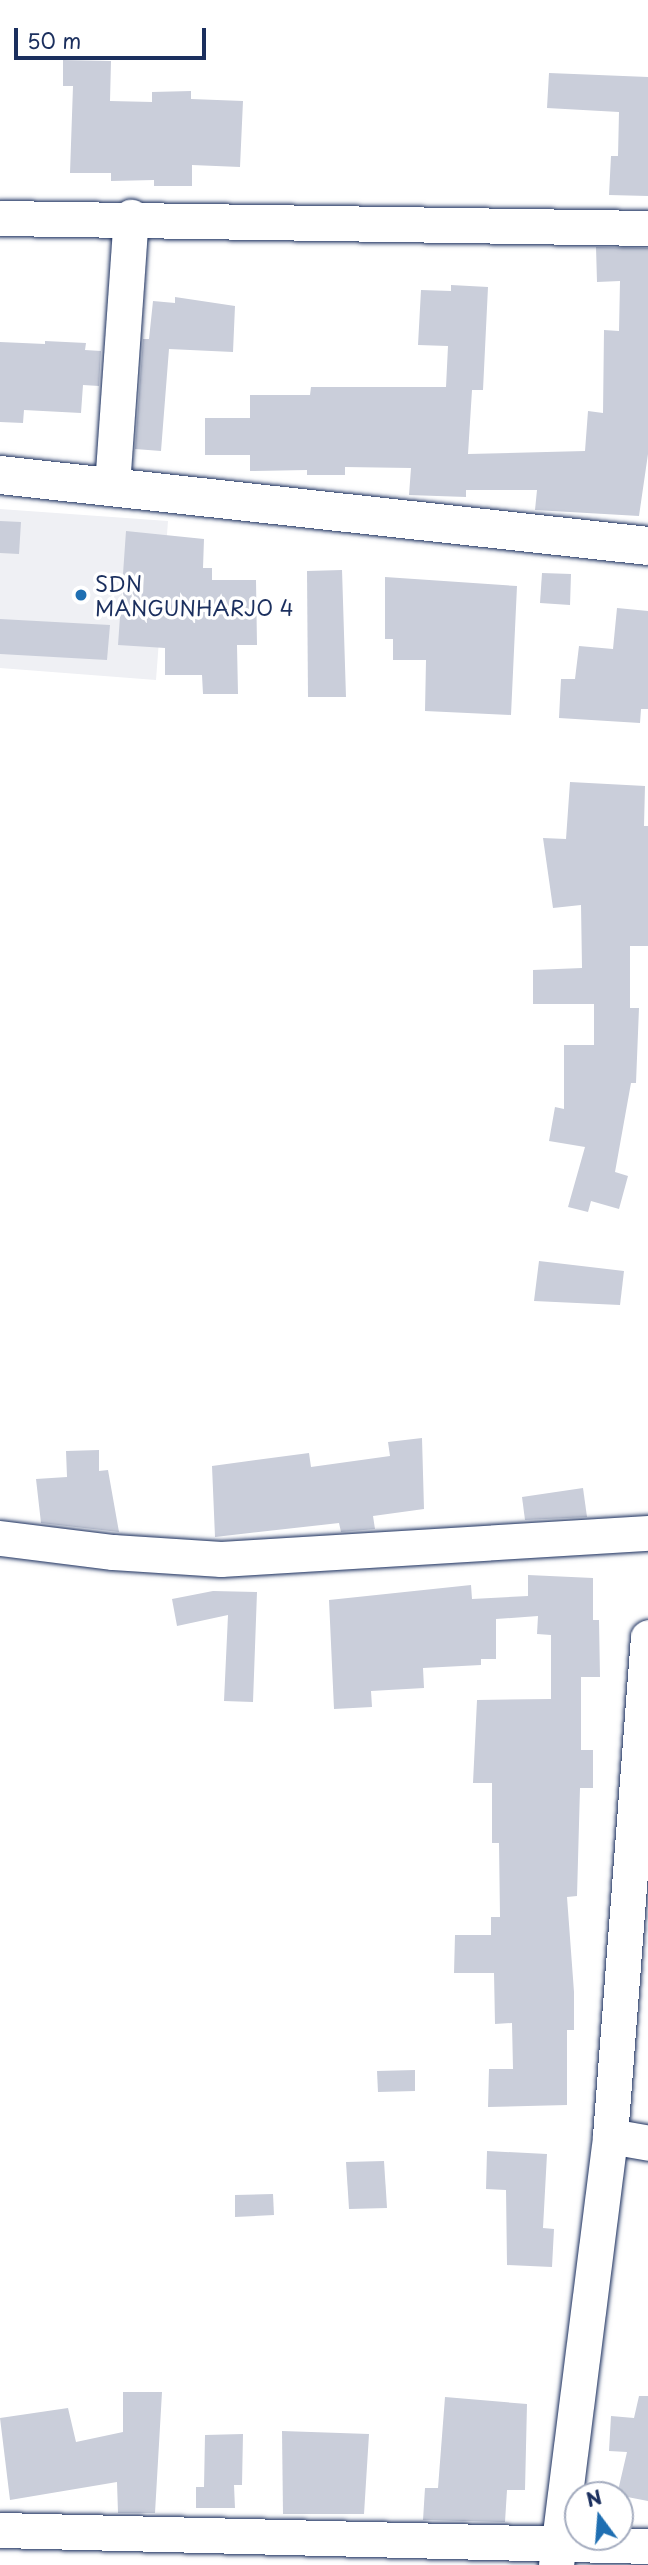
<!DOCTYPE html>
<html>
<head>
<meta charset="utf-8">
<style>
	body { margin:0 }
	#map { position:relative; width:648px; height:2565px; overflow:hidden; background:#fff; font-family:"Playpen Sans",sans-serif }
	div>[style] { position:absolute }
	.built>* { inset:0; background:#eff0f4 }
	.building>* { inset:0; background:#caceda }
	.roads { filter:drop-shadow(0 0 2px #1b2f5e) drop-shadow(0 0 2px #1b2f5e) }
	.minor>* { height:35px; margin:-17.5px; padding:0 17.5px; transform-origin:17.5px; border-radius:17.5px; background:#fff }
	.major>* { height:38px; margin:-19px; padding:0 19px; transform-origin:19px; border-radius:19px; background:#fff }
	.dots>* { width:19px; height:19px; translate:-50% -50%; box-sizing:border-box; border:4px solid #fff; border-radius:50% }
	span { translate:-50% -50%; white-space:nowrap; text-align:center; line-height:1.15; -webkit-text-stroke:7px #fff; paint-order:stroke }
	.poi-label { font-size:21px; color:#1b2f5e }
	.left { translate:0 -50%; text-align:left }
	.north { position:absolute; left:564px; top:2481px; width:70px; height:70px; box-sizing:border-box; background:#fff; border:2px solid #a4acbf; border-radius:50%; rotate:344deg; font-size:19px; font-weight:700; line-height:28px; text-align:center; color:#1b2f5e }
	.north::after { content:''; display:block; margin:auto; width:24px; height:32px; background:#1f6fb2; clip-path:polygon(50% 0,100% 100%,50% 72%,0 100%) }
	.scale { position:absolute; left:14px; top:28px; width:192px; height:32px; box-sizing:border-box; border:4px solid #1b2f5e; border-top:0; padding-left:9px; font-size:21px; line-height:24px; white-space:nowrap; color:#1b2f5e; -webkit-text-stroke:5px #fff; paint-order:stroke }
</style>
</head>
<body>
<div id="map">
	<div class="built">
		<div style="clip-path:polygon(0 509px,168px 521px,156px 680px,0 668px)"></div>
	</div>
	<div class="building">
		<div style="clip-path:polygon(63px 60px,111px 61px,110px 101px,152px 102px,152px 92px,191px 91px,191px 99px,243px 101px,240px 167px,192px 165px,192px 186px,154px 186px,154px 180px,111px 181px,111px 173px,70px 173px,73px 86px,63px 86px)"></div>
		<div style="clip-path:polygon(549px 73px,648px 77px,648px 196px,609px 195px,611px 156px,618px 156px,619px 112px,547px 108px)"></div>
		<div style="clip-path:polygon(596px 247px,648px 248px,648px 454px,639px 516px,535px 510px,537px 490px,466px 490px,466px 497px,409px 495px,411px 468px,345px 467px,345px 475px,307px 475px,307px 470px,250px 471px,250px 455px,205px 455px,205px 418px,250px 418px,250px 395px,310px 395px,311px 387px,446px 387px,448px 346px,418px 345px,421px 290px,451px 291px,451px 285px,488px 287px,483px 390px,472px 390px,468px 454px,585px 451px,588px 411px,603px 413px,604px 330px,619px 331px,620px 281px,597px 282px)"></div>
		<div style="clip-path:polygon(175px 297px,235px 306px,233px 352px,169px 349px,161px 451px,135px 449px,143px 339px,149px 339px,153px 301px,175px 303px)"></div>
		<div style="clip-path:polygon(45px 341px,86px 343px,85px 350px,101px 351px,99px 386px,83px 385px,81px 413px,24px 410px,23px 423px,0 422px,0 342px,45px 344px)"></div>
		<div style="clip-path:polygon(0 521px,21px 522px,19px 554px,0 553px)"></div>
		<div style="clip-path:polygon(126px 531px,204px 539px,203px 568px,212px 568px,212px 580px,256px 580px,257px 645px,237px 645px,238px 694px,203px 694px,202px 675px,165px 675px,165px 648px,118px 645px)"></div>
		<div style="clip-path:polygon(342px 570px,346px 697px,308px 697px,307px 571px)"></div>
		<div style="clip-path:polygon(542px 573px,571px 574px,570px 605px,540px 603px)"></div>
		<div style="clip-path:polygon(385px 577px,517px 586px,511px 715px,425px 711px,426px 660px,393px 660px,393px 639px,385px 639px)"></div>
		<div style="clip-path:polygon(617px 608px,648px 611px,648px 709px,641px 709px,640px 723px,559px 718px,561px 679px,575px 679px,579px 646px,613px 649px)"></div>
		<div style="clip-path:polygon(0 619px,110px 625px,107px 660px,0 654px)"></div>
		<div style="clip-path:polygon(570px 782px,645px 786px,644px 826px,648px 826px,648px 946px,630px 946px,630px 1008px,639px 1008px,636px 1083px,631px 1083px,615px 1172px,628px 1176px,619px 1209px,591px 1201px,588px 1212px,568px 1207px,585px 1147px,549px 1141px,555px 1107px,564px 1109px,564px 1045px,594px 1045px,594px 1004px,533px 1004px,533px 970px,582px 968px,581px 905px,553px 908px,543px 838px,566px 839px)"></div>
		<div style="clip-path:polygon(539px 1261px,624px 1271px,620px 1305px,534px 1301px)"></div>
		<div style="clip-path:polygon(422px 1438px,424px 1509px,373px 1516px,375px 1529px,341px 1532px,339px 1523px,215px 1537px,212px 1466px,309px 1453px,311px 1467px,390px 1456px,388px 1442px)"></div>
		<div style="clip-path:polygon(99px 1450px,99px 1471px,108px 1470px,119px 1532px,41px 1523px,36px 1479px,67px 1477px,66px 1451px)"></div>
		<div style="clip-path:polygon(583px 1488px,587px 1517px,525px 1520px,522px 1497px)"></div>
		<div style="clip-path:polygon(528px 1575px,593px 1578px,593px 1620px,599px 1620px,600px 1677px,581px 1677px,581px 1750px,593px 1750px,593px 1788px,580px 1788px,577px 1896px,567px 1897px,574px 1992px,574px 2030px,567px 2030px,567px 2105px,488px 2107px,489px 2069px,513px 2069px,512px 2023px,495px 2024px,494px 1973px,454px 1973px,455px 1935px,491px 1935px,491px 1917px,500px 1917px,499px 1843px,492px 1843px,492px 1783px,473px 1783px,477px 1700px,551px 1699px,551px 1635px,537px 1634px,538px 1616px,496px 1619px,496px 1659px,481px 1659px,481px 1665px,423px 1668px,424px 1688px,371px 1691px,372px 1707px,334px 1709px,329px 1600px,471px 1585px,472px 1599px,528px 1596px)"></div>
		<div style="clip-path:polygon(213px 1591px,257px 1592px,253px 1702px,224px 1701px,228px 1615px,177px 1626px,172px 1599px)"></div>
		<div style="clip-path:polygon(415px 2070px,415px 2091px,378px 2092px,377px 2071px)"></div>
		<div style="clip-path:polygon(487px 2151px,547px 2154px,543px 2228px,554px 2229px,552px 2267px,507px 2265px,506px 2190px,486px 2189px)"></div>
		<div style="clip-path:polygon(384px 2161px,387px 2208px,349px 2209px,346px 2162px)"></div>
		<div style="clip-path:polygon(273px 2194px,274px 2215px,235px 2217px,235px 2195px)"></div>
		<div style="clip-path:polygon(123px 2392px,162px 2392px,155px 2513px,118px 2513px,117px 2482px,10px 2500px,0 2418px,68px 2408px,76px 2442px,123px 2432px)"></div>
		<div style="clip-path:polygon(639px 2396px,648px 2396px,648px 2501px,617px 2495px,627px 2452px,609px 2451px,611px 2416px,634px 2418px)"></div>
		<div style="clip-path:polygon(445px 2397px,527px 2404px,525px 2490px,507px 2490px,505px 2522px,423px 2520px,425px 2488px,438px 2488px)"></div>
		<div style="clip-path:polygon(282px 2431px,369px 2434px,364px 2514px,283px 2514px)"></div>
		<div style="clip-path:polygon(243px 2434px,242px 2485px,234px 2485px,235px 2508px,196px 2508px,196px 2487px,204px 2487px,205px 2435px)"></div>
	</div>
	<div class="roads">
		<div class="minor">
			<div style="left:0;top:218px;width:648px;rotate:0.88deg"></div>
			<div style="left:112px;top:486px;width:270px;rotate:-86deg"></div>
			<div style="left:0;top:1538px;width:114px;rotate:7.1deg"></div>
			<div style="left:113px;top:1552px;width:108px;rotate:3.7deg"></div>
			<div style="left:221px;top:1559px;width:428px;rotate:-3.5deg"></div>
			<div style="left:610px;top:2136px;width:39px;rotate:10deg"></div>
			<div style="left:0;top:2530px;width:648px;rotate:1.41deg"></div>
			<div style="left:556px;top:2565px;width:432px;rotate:-82.8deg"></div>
			<div style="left:610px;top:2136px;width:500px;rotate:-85.65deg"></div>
		</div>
		<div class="major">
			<div style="left:0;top:475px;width:652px;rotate:6.25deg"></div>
		</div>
	</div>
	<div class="dots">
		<div style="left:81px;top:595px;background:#1f6fb2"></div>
	</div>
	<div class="poi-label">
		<span class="left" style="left:95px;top:595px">SDN<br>MANGUNHARJO 4</span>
	</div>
	<div class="north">N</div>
	<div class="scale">50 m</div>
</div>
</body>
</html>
